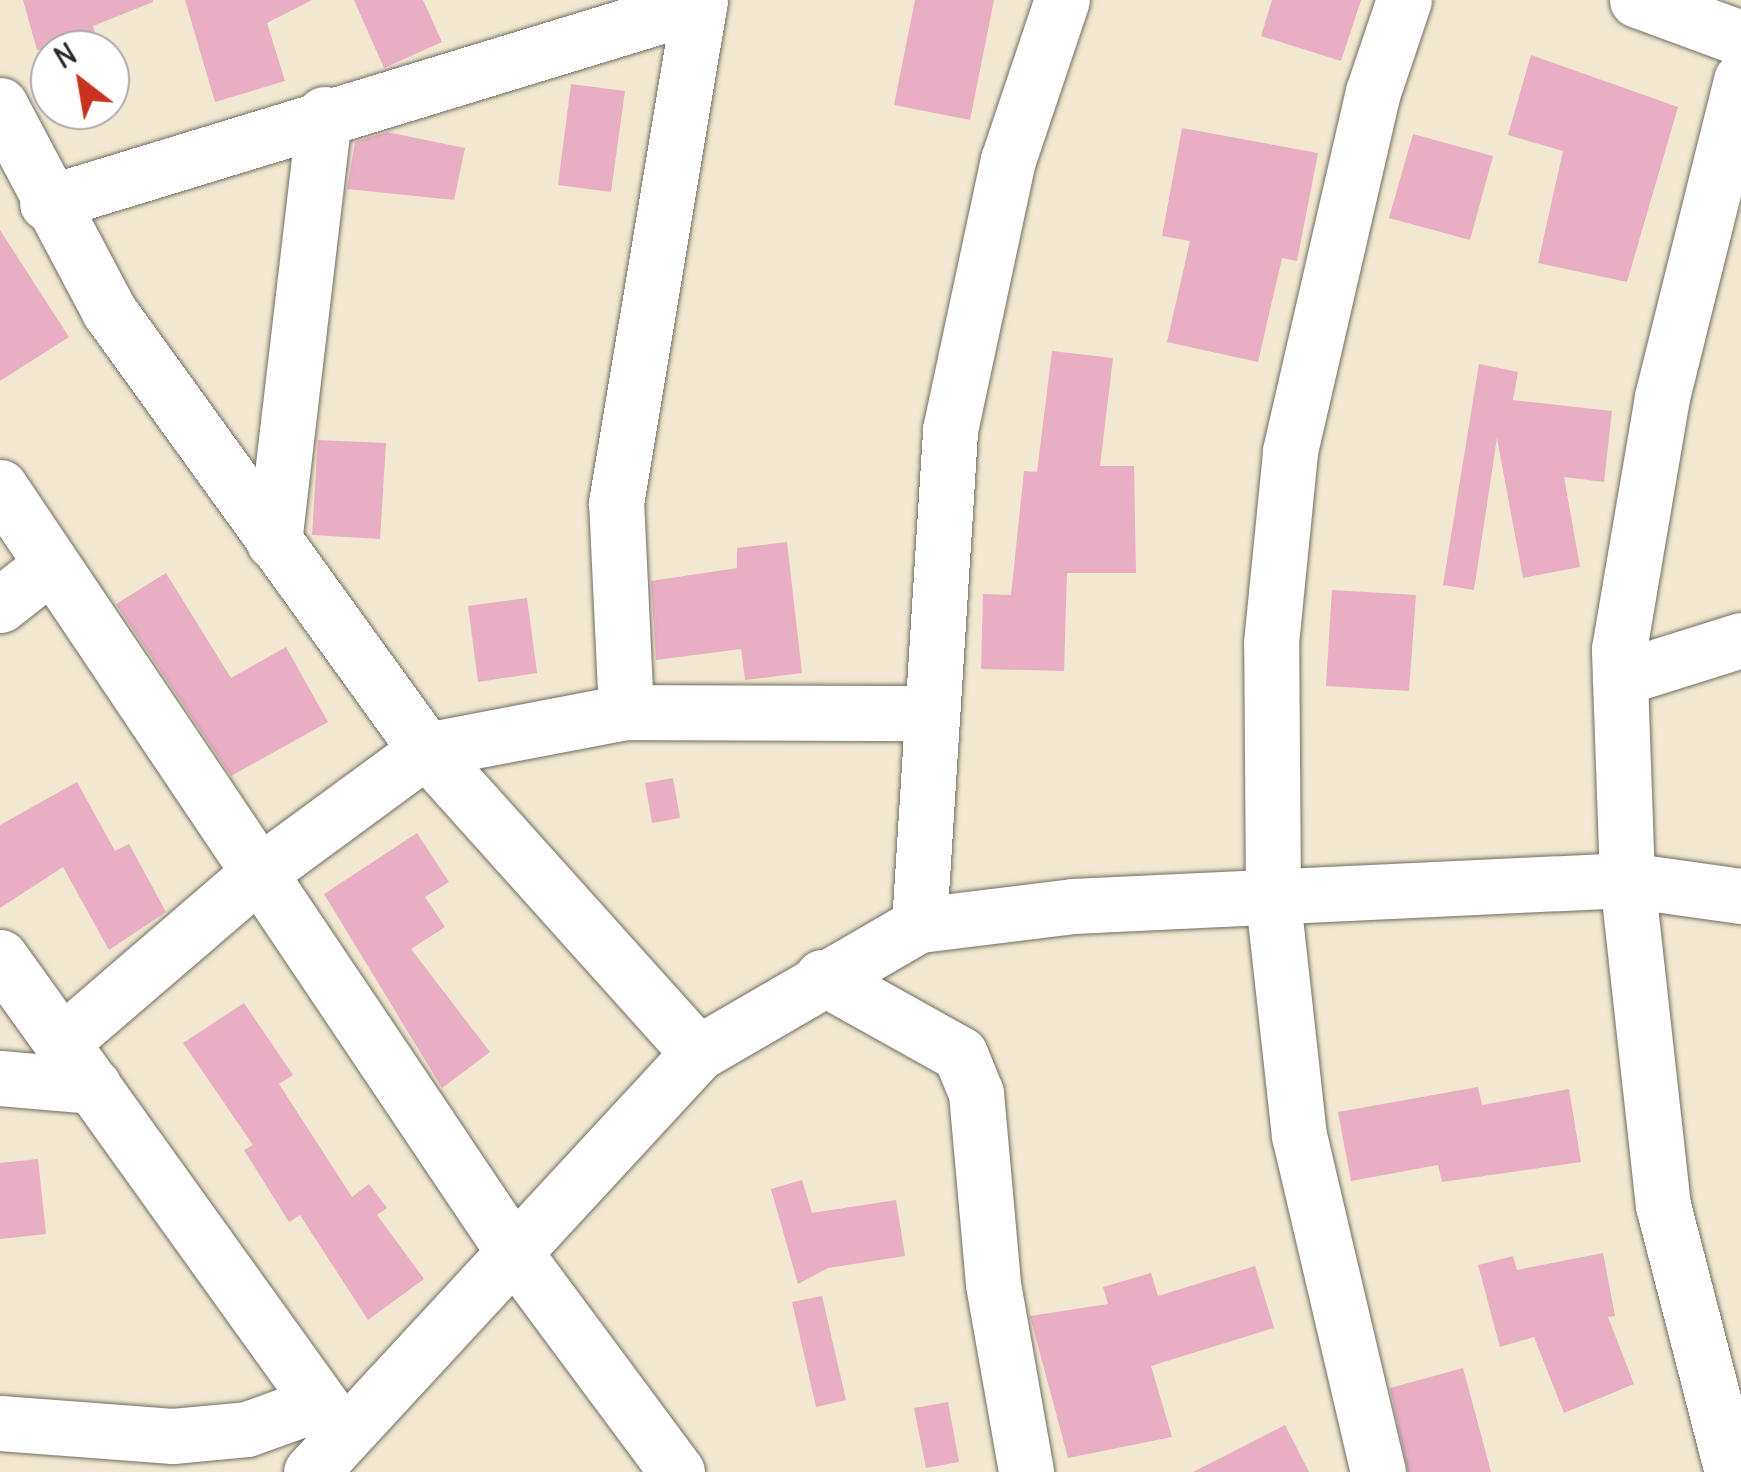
<!DOCTYPE html>
<html>
<head>
<meta charset="utf-8">
<style>
	body { margin:0 }
	#map { position:relative; width:1741px; height:1472px; overflow:hidden; background:#f1e8cf; font-family:Delius,sans-serif }
	div>[style] { position:absolute }
	.building>* { inset:0; background:#e9aec4 }
	.roads { filter:drop-shadow(0 0 2px #706d64) drop-shadow(0 0 2px #706d64) }
	.minor>* { height:55px; margin:-27.5px; padding:0 27.5px; transform-origin:27.5px; border-radius:27.5px; background:#fff }
	span { translate:-50% -50%; white-space:nowrap; text-align:center; line-height:1.15; -webkit-text-stroke:10px #fff; paint-order:stroke }
	.north { position:absolute; left:30px; top:30px; width:100px; height:100px; box-sizing:border-box; background:#fff; border:2px solid #aaa; border-radius:50%; rotate:329deg; font-size:28px; font-weight:700; line-height:40px; text-align:center; color:#2b2b2b }
	.north::after { content:''; display:block; margin:auto; width:35px; height:45px; background:#c8321e; clip-path:polygon(50% 0,100% 100%,50% 72%,0 100%) }
</style>
</head>
<body>
<div id="map">
	<div class="building">
		<div style="clip-path:polygon(23px 0,153px 0,153px 2px,93px 26px,100px 50px,37px 50px)"></div>
		<div style="clip-path:polygon(185px 0,312px 0,267px 23px,285px 81px,215px 102px)"></div>
		<div style="clip-path:polygon(354px 0,423px 0,442px 42px,384px 68px)"></div>
		<div style="clip-path:polygon(915px 0,994px 0,970px 120px,894px 105px)"></div>
		<div style="clip-path:polygon(1272px 0,1361px 0,1341px 61px,1261px 36px)"></div>
		<div style="clip-path:polygon(1531px 55px,1678px 107px,1627px 282px,1538px 263px,1563px 151px,1508px 135px)"></div>
		<div style="clip-path:polygon(571px 84px,625px 91px,611px 192px,558px 185px)"></div>
		<div style="clip-path:polygon(1182px 128px,1318px 153px,1297px 261px,1282px 258px,1258px 362px,1167px 342px,1190px 241px,1162px 236px)"></div>
		<div style="clip-path:polygon(387px 132px,465px 148px,454px 200px,347px 189px,355px 142px)"></div>
		<div style="clip-path:polygon(1413px 134px,1493px 156px,1470px 240px,1389px 218px)"></div>
		<div style="clip-path:polygon(0 230px,69px 337px,0 381px)"></div>
		<div style="clip-path:polygon(1052px 351px,1113px 358px,1100px 466px,1134px 466px,1136px 573px,1067px 573px,1064px 671px,981px 669px,983px 594px,1011px 595px,1024px 471px,1037px 472px)"></div>
		<div style="clip-path:polygon(1479px 364px,1518px 372px,1513px 400px,1612px 411px,1604px 482px,1564px 477px,1580px 567px,1523px 578px,1497px 438px,1474px 590px,1443px 585px)"></div>
		<div style="clip-path:polygon(318px 440px,386px 443px,380px 539px,312px 535px)"></div>
		<div style="clip-path:polygon(787px 542px,802px 673px,745px 680px,741px 649px,656px 660px,651px 581px,737px 568px,737px 548px)"></div>
		<div style="clip-path:polygon(166px 573px,231px 678px,286px 647px,328px 722px,231px 776px,116px 604px)"></div>
		<div style="clip-path:polygon(1332px 590px,1416px 595px,1409px 691px,1326px 686px)"></div>
		<div style="clip-path:polygon(527px 598px,537px 673px,478px 682px,468px 606px)"></div>
		<div style="clip-path:polygon(673px 778px,680px 818px,652px 823px,645px 783px)"></div>
		<div style="clip-path:polygon(77px 782px,115px 851px,129px 844px,166px 912px,109px 950px,63px 867px,0 908px,0 825px)"></div>
		<div style="clip-path:polygon(417px 833px,449px 882px,425px 897px,445px 927px,411px 949px,490px 1052px,442px 1088px,324px 894px)"></div>
		<div style="clip-path:polygon(244px 1003px,293px 1075px,279px 1084px,352px 1197px,369px 1184px,387px 1208px,377px 1215px,424px 1279px,368px 1320px,300px 1215px,289px 1222px,244px 1150px,253px 1145px,183px 1043px)"></div>
		<div style="clip-path:polygon(1478px 1087px,1482px 1105px,1569px 1089px,1581px 1162px,1442px 1182px,1438px 1165px,1351px 1181px,1338px 1112px)"></div>
		<div style="clip-path:polygon(38px 1159px,46px 1234px,0 1239px,0 1163px)"></div>
		<div style="clip-path:polygon(802px 1180px,812px 1213px,896px 1200px,905px 1256px,828px 1268px,798px 1284px,771px 1189px)"></div>
		<div style="clip-path:polygon(1603px 1253px,1615px 1316px,1608px 1317px,1634px 1384px,1564px 1413px,1534px 1337px,1500px 1347px,1478px 1265px,1513px 1256px,1517px 1270px)"></div>
		<div style="clip-path:polygon(1255px 1266px,1274px 1328px,1151px 1366px,1172px 1437px,1068px 1458px,1030px 1316px,1108px 1304px,1103px 1287px,1151px 1273px,1158px 1296px)"></div>
		<div style="clip-path:polygon(822px 1296px,846px 1400px,816px 1407px,792px 1302px)"></div>
		<div style="clip-path:polygon(1463px 1368px,1491px 1472px,1408px 1472px,1390px 1388px)"></div>
		<div style="clip-path:polygon(948px 1402px,959px 1462px,926px 1468px,914px 1408px)"></div>
		<div style="clip-path:polygon(1285px 1425px,1309px 1472px,1193px 1472px)"></div>
	</div>
	<div class="roads">
		<div class="minor">
			<div style="left:1637px;top:0;width:111px;rotate:20.1deg"></div>
			<div style="left:0;top:105px;width:233px;rotate:62.1deg"></div>
			<div style="left:109px;top:311px;width:541px;rotate:54.17deg"></div>
			<div style="left:426px;top:750px;width:407px;rotate:48.1deg"></div>
			<div style="left:47px;top:203px;width:682px;rotate:-16.97deg"></div>
			<div style="left:0;top:487px;width:920px;rotate:56.12deg"></div>
			<div style="left:513px;top:1251px;width:275px;rotate:53.4deg"></div>
			<div style="left:274px;top:542px;width:431px;rotate:-83.3deg"></div>
			<div style="left:0;top:605px;width:65px;rotate:-38.1deg"></div>
			<div style="left:1620px;top:678px;width:127px;rotate:-17.4deg"></div>
			<div style="left:626px;top:712px;width:209px;rotate:-92.7deg"></div>
			<div style="left:616px;top:503px;width:510px;rotate:-80.52deg"></div>
			<div style="left:919px;top:925px;width:496px;rotate:-86.4deg"></div>
			<div style="left:950px;top:430px;width:276px;rotate:-77.9deg"></div>
			<div style="left:1008px;top:160px;width:169px;rotate:-71.4deg"></div>
			<div style="left:0;top:957px;width:585px;rotate:54.33deg"></div>
			<div style="left:822px;top:977px;width:158px;rotate:29.2deg"></div>
			<div style="left:960px;top:1054px;width:42px;rotate:67.7deg"></div>
			<div style="left:976px;top:1093px;width:192px;rotate:84.9deg"></div>
			<div style="left:993px;top:1284px;width:191px;rotate:80deg"></div>
			<div style="left:62px;top:1042px;width:256px;rotate:-40.7deg"></div>
			<div style="left:256px;top:875px;width:211px;rotate:-36.3deg"></div>
			<div style="left:426px;top:750px;width:204px;rotate:-10.8deg"></div>
			<div style="left:626px;top:712px;width:300px;rotate:0.2deg"></div>
			<div style="left:0;top:1078px;width:94px;rotate:4.9deg"></div>
			<div style="left:0;top:1423px;width:173px;rotate:4.3deg"></div>
			<div style="left:173px;top:1436px;width:74px;rotate:-5.4deg"></div>
			<div style="left:247px;top:1429px;width:77px;rotate:-19.9deg"></div>
			<div style="left:311px;top:1472px;width:570px;rotate:-47.27deg"></div>
			<div style="left:698px;top:1053px;width:255px;rotate:-30.1deg"></div>
			<div style="left:919px;top:925px;width:155px;rotate:-7deg"></div>
			<div style="left:1073px;top:906px;width:555px;rotate:-2.69deg"></div>
			<div style="left:1627px;top:880px;width:115px;rotate:8deg"></div>
			<div style="left:1378px;top:1472px;width:345px;rotate:-103.2deg"></div>
			<div style="left:1299px;top:1136px;width:238px;rotate:-96.3deg"></div>
			<div style="left:1273px;top:899px;width:256px;rotate:-90.4deg"></div>
			<div style="left:1271px;top:643px;width:193px;rotate:-84.3deg"></div>
			<div style="left:1290px;top:451px;width:368px;rotate:-77deg"></div>
			<div style="left:1373px;top:92px;width:97px;rotate:-71.4deg"></div>
			<div style="left:1732px;top:1472px;width:275px;rotate:-104.5deg"></div>
			<div style="left:1663px;top:1206px;width:328px;rotate:-96.3deg"></div>
			<div style="left:1627px;top:880px;width:231px;rotate:-92deg"></div>
			<div style="left:1619px;top:649px;width:256px;rotate:-80.3deg"></div>
			<div style="left:1662px;top:397px;width:327px;rotate:-76deg"></div>
		</div>
	</div>
	<div class="north">N</div>
</div>
</body>
</html>
